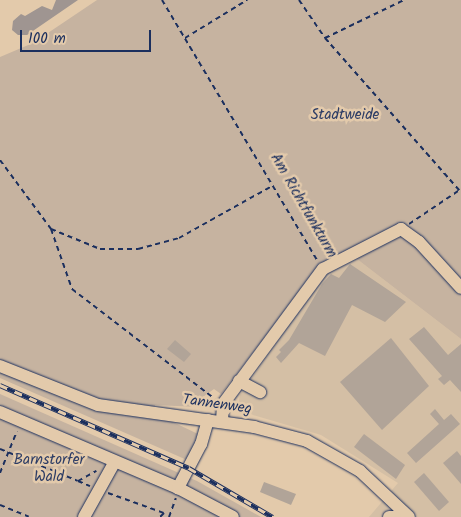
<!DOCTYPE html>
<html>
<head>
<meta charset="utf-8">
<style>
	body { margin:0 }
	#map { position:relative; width:461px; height:517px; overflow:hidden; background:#e3caab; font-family:Kalam,sans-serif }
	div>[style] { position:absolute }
	.built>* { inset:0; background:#d4bfa5 }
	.green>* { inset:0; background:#c6b3a0 }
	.water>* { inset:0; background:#9f9591 }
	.building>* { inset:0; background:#b1a498 }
	.path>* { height:2px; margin-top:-1px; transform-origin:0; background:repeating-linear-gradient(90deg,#1b2f5e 0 5px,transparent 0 9px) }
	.roads { filter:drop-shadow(0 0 1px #1b2f5e) drop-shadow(0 0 1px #1b2f5e) }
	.minor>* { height:12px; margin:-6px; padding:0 6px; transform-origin:6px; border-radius:6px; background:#e3caab }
	.rail>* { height:4.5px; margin-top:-2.25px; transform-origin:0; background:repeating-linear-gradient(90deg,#e3caab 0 8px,#1b2f5e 0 16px); box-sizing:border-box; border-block:1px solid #1b2f5e }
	span { translate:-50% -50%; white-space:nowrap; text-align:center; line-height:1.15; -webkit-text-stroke:5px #e3caab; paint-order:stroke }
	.park-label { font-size:15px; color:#2c3c65 }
	.street-label { font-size:15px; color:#1b2f5e }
	.scale { position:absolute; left:20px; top:30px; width:131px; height:22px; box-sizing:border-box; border:2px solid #1b2f5e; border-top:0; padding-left:6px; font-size:15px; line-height:18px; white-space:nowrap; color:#1b2f5e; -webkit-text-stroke:4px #e3caab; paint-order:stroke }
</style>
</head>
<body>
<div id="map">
	<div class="built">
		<div style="clip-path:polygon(353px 256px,461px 339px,461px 517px,369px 517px,398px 483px,321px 435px,253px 415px,238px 406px,240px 395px,330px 266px)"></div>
	</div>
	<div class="green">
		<div style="clip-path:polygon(97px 0,461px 0,461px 339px,353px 256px,310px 278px,221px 394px,214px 389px,200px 399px,202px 405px,198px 407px,155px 405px,154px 413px,198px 434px,187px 460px,0 378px,0 57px,33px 43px)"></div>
		<div style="clip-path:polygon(0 394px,197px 481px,261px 517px,0 517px)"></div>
	</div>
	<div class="water">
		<div style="clip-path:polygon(56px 0,78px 0,27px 35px,18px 35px,12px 30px,13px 21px,21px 14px,25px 16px,42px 6px,52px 10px)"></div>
	</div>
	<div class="building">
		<div style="clip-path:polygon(350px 264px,406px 302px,385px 322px,352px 305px,325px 356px,299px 343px,281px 363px,276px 357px,281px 352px,279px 350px,289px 340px,322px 284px,331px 274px,339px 278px)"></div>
		<div style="clip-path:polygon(424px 327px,448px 355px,461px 344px,461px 392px,450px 380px,444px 385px,438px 379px,442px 376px,409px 339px)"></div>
		<div style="clip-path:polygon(391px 338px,429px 386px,382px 430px,340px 382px)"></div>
		<div style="clip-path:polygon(175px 340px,191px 354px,184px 362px,167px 349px)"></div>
		<div style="clip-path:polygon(435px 409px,444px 420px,451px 414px,460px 424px,416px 463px,407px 453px,439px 424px,430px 414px)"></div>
		<div style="clip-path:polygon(364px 434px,405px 465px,396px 479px,354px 447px)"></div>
		<div style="clip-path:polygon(457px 451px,461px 456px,461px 484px,443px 463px)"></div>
		<div style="clip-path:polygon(424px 473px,449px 502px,439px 511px,414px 482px)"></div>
		<div style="clip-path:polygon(264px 482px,296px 494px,291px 505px,260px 492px)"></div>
	</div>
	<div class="path">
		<div style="left:162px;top:0;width:303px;rotate:59.2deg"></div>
		<div style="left:299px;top:0;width:46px;rotate:55.6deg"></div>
		<div style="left:325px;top:38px;width:203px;rotate:48.6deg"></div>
		<div style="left:185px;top:38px;width:73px;rotate:-31.5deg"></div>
		<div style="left:325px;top:38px;width:88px;rotate:-25.7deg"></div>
		<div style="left:0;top:160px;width:86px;rotate:53.5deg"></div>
		<div style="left:51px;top:229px;width:64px;rotate:70.7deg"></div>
		<div style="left:72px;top:289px;width:180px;rotate:37.6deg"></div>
		<div style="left:409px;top:224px;width:63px;rotate:-33.9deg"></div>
		<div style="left:51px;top:229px;width:53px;rotate:22.2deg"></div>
		<div style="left:100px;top:249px;width:38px"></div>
		<div style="left:138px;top:249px;width:42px;rotate:-15deg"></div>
		<div style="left:179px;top:238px;width:107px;rotate:-29.2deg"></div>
		<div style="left:0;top:449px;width:84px;rotate:22.3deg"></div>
		<div style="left:78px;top:481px;width:21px;rotate:-29deg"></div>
		<div style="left:0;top:473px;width:45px;rotate:-68deg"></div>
		<div style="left:78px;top:481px;width:13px;rotate:23deg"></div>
		<div style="left:108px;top:493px;width:59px;rotate:19.7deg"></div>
		<div style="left:164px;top:513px;width:6px;rotate:135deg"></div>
		<div style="left:0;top:505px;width:31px;rotate:22deg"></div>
		<div style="left:169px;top:517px;width:20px;rotate:-70deg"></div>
	</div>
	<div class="roads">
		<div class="minor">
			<div style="left:0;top:366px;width:105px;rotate:21.7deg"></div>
			<div style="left:98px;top:405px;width:158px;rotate:8deg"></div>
			<div style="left:254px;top:427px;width:55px;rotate:14.8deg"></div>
			<div style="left:307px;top:441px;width:61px;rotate:29.5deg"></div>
			<div style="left:360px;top:471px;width:67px;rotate:43.2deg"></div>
			<div style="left:239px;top:381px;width:24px;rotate:28deg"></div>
			<div style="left:0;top:412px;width:194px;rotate:23.1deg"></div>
			<div style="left:208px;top:420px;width:25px;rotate:106deg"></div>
			<div style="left:201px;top:444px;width:50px;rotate:117.6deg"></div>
			<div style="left:178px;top:488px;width:62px;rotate:27.8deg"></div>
			<div style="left:222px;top:422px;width:18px;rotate:-87deg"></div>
			<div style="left:223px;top:404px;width:168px;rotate:-53.5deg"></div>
			<div style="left:323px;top:269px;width:88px;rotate:-27.1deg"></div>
			<div style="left:401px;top:229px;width:22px;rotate:36deg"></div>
			<div style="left:419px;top:242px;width:62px;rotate:47.6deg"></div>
			<div style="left:84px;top:517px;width:62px;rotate:-60.9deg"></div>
			<div style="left:389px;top:517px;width:6px"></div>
		</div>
	</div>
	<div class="rail">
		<div style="left:0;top:385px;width:206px;rotate:23.7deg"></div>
		<div style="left:189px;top:468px;width:97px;rotate:30.3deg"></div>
	</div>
	<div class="park-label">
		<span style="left:345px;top:116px">Stadtweide</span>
		<span style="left:49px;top:469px">Barnstorfer<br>Wald</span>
	</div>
	<div class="street-label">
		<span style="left:303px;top:206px;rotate:60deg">Am Richtfunkturm</span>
		<span style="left:217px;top:405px;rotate:8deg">Tannenweg</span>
	</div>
	<div class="scale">100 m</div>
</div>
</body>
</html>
